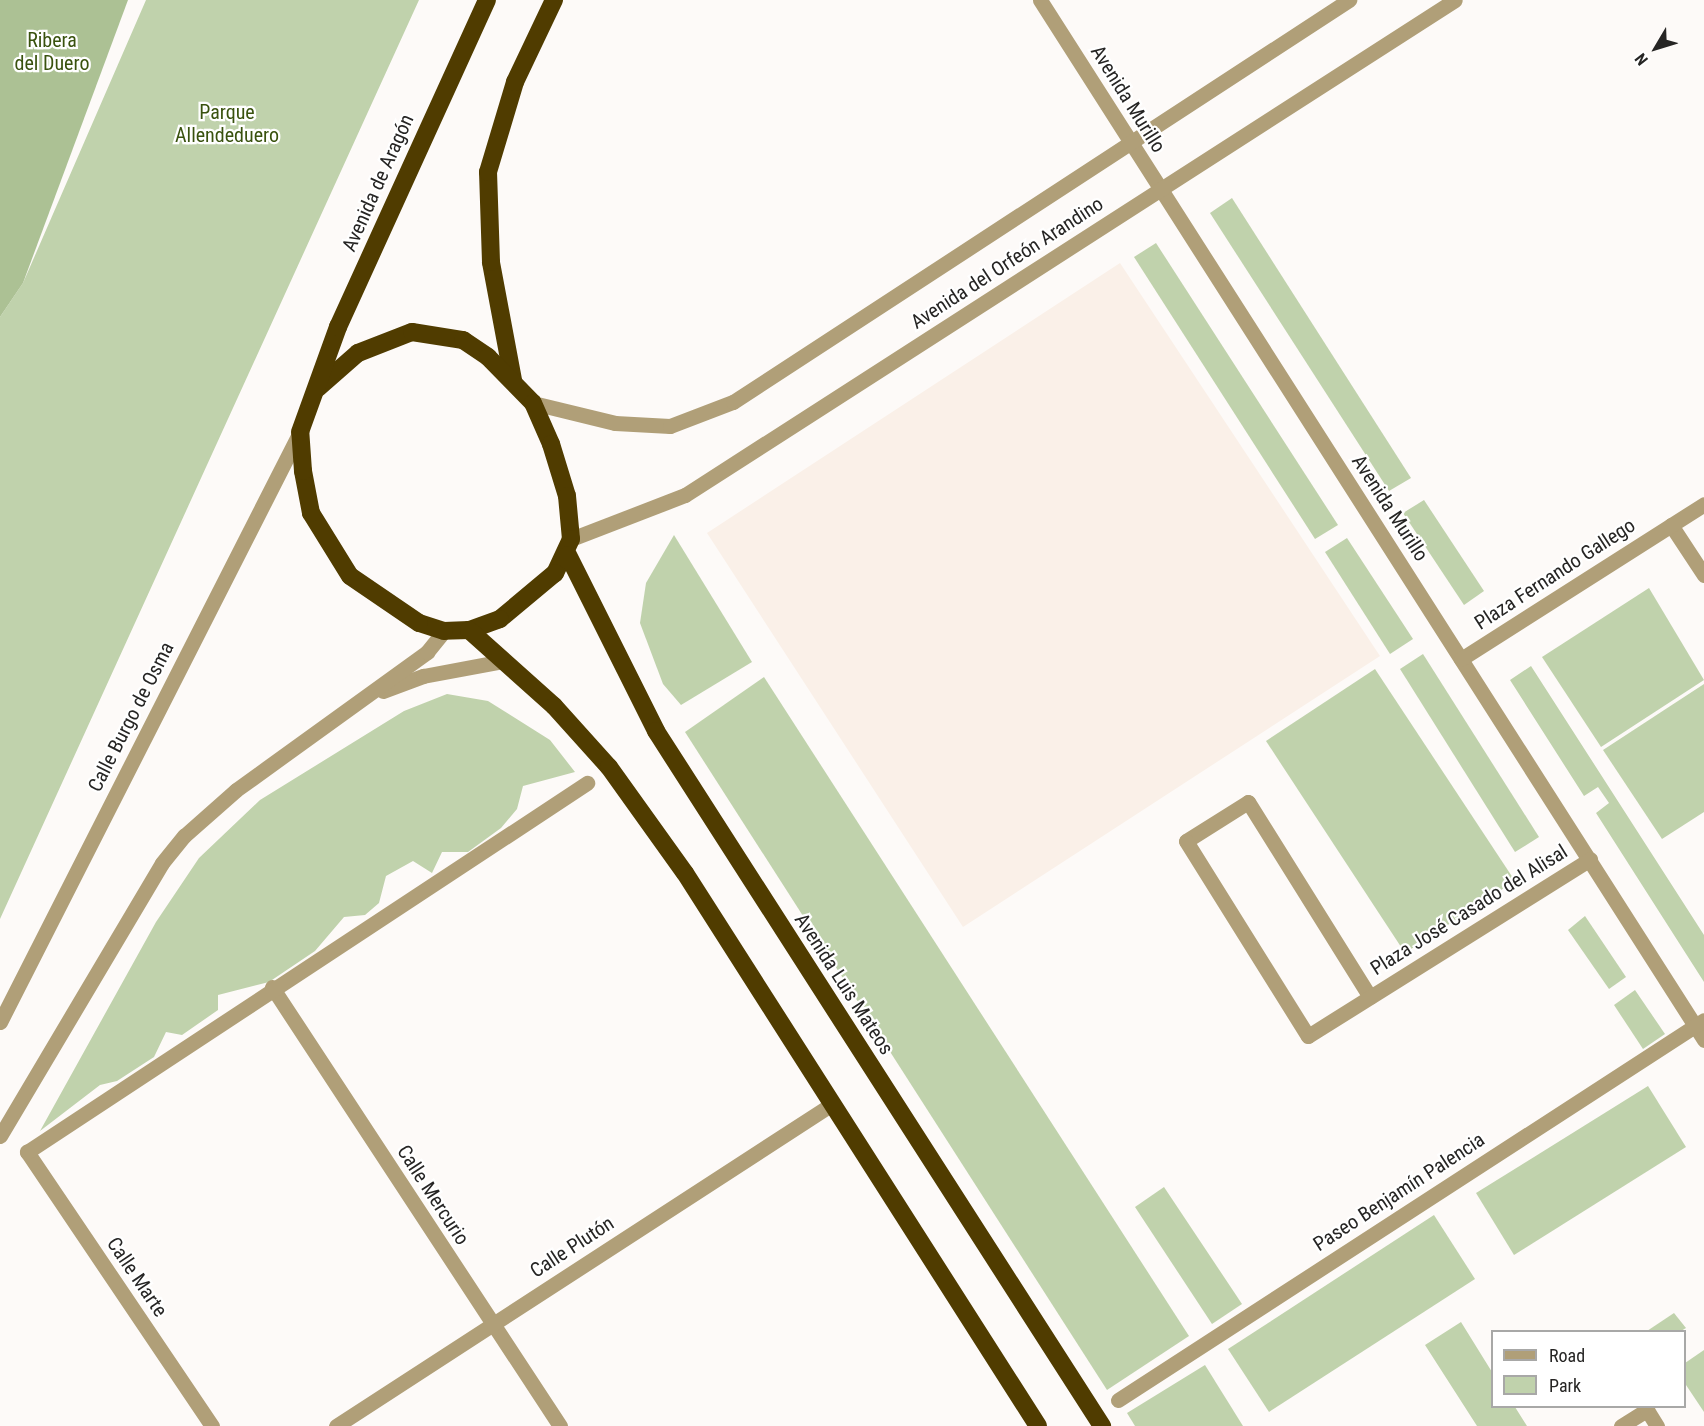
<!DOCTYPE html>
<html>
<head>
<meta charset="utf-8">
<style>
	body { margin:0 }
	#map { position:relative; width:1704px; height:1426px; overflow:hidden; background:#fdfaf8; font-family:"Roboto Condensed",sans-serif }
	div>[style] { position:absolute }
	.built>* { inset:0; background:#faf0e8 }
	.green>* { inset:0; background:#c0d2ac }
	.forest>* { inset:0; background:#acc194 }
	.minor>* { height:15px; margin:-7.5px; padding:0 7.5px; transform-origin:7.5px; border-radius:7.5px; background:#b09f78 }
	.highway>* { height:18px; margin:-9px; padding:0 9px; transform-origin:9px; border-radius:9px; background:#503c00 }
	span { translate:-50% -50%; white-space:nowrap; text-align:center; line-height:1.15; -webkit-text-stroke:4.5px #fff; paint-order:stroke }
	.park-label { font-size:20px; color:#39520e }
	.street-label { font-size:20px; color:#262524 }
	.legend { position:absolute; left:1491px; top:1330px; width:195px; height:78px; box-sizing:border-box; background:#fff; border:2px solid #a8a8a7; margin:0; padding:8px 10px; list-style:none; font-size:18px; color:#262524 }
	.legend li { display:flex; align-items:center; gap:12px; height:30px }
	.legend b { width:30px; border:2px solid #a8a8a7 }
	.north { position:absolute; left:1626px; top:18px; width:60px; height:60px; -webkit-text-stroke:4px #fff; paint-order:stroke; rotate:232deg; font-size:16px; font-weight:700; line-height:24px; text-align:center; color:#262524 }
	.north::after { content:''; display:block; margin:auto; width:21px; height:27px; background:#262524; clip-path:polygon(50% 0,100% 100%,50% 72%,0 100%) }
</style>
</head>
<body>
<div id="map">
	<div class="built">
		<div style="clip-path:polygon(1120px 263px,1380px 656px,963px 927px,707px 533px)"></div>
	</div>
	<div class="green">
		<div style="clip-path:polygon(146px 0,419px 0,0 919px,0 317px,23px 283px)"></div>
		<div style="clip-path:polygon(1232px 198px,1411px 478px,1389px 491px,1210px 213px)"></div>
		<div style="clip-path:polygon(1156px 243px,1338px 525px,1315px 539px,1134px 257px)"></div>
		<div style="clip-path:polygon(1424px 500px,1484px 591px,1464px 605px,1403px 513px)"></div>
		<div style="clip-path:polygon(674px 535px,752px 662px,681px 705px,663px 684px,640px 623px,646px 583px)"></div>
		<div style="clip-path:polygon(1347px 538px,1413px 639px,1390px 654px,1325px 552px)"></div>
		<div style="clip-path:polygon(1649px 588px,1704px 680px,1601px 747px,1542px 657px)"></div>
		<div style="clip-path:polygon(1423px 654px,1539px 837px,1515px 852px,1400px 669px)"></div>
		<div style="clip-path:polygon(1531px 666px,1704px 935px,1704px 982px,1596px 813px,1609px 803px,1598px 787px,1584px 796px,1510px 680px)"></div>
		<div style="clip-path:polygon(1375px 669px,1515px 881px,1405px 953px,1266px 741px)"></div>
		<div style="clip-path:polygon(764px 677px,1189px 1336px,1107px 1390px,685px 732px)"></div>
		<div style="clip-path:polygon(1704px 684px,1704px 812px,1662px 839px,1603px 750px)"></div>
		<div style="clip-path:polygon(447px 694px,488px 701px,550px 740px,575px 772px,523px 786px,517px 809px,501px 828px,468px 852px,442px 852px,432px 873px,413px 861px,386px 876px,379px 903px,365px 915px,344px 917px,315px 951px,269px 982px,218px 995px,218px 1010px,182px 1035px,166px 1032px,154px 1057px,117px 1081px,100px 1085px,40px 1131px,156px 922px,199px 858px,260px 800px,404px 711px)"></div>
		<div style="clip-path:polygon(1585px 916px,1626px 977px,1609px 989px,1568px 930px)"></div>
		<div style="clip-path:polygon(1635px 990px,1665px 1034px,1643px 1049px,1614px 1005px)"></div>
		<div style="clip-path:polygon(1648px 1086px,1686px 1147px,1514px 1255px,1476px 1193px)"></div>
		<div style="clip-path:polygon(1164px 1187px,1242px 1304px,1212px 1324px,1135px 1207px)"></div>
		<div style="clip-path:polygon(1434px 1215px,1475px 1279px,1269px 1412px,1228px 1349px)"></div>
		<div style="clip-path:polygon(1674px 1313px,1686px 1328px,1681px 1331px,1647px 1331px)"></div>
		<div style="clip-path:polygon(1461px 1322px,1492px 1372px,1492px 1406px,1515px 1407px,1527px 1426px,1477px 1426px,1425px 1345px)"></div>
		<div style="clip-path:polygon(1704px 1350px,1704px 1412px,1684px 1382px,1685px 1363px)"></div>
		<div style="clip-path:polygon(1205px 1365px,1243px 1426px,1135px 1426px,1127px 1413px)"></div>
	</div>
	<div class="forest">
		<div style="clip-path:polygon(0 0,128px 0,23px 283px,0 317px)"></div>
	</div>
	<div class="minor">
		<div style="left:1040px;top:0;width:1234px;rotate:57.44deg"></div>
		<div style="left:533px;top:403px;width:84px;rotate:13.7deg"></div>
		<div style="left:615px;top:423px;width:55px;rotate:3.1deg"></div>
		<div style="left:670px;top:426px;width:67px;rotate:-20.9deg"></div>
		<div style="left:733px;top:402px;width:736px;rotate:-33.13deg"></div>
		<div style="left:1671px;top:525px;width:60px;rotate:56.6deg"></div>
		<div style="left:571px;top:539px;width:122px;rotate:-21.1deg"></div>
		<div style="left:685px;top:495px;width:915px;rotate:-32.74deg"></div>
		<div style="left:1461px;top:659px;width:288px;rotate:-32.5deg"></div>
		<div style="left:383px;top:691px;width:43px;rotate:-20.6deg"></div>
		<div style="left:423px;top:676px;width:81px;rotate:-10.6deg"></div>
		<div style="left:272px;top:987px;width:525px;rotate:56.73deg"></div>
		<div style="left:1370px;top:997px;width:230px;rotate:-122deg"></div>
		<div style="left:1248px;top:802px;width:73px;rotate:147.8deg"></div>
		<div style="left:1186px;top:841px;width:230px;rotate:58deg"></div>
		<div style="left:1308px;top:1036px;width:333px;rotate:-32.1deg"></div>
		<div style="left:0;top:1022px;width:662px;rotate:-63.05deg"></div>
		<div style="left:0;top:1136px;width:317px;rotate:-59.3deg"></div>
		<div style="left:162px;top:863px;width:35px;rotate:-51deg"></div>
		<div style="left:184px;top:836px;width:69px;rotate:-41.5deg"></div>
		<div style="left:236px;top:790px;width:236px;rotate:-35.8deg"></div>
		<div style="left:427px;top:652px;width:27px;rotate:-51deg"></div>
		<div style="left:1118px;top:1400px;width:698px;rotate:-32.96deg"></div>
		<div style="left:212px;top:1426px;width:331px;rotate:-124deg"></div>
		<div style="left:27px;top:1152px;width:671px;rotate:-33.38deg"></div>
		<div style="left:336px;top:1426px;width:591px;rotate:-32.99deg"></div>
		<div style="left:1621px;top:1426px;width:31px;rotate:-32deg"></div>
		<div style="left:1647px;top:1410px;width:19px;rotate:58deg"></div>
	</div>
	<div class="highway">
		<div style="left:513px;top:380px;width:120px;rotate:-100.6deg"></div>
		<div style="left:491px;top:262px;width:90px;rotate:-91.9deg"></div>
		<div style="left:488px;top:172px;width:94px;rotate:-73.3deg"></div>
		<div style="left:515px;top:82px;width:91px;rotate:-64.6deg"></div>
		<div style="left:318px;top:388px;width:53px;rotate:-41.2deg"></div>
		<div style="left:358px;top:353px;width:58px;rotate:-21.3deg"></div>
		<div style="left:412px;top:332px;width:52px;rotate:8.9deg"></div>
		<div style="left:463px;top:340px;width:30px;rotate:34deg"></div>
		<div style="left:488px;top:357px;width:64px;rotate:45.6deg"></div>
		<div style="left:533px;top:403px;width:45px;rotate:66.3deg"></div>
		<div style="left:551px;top:444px;width:54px;rotate:72.9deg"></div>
		<div style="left:567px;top:496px;width:43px;rotate:84.7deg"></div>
		<div style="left:571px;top:539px;width:38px;rotate:115deg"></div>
		<div style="left:555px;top:573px;width:72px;rotate:140.1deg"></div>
		<div style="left:500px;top:619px;width:33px;rotate:160deg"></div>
		<div style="left:469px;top:630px;width:25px;rotate:178deg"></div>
		<div style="left:444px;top:631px;width:26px;rotate:-162deg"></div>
		<div style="left:419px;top:623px;width:83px;rotate:-145.7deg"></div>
		<div style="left:350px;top:576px;width:74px;rotate:-121.8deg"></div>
		<div style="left:311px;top:513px;width:43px;rotate:-100.8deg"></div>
		<div style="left:303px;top:471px;width:39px;rotate:-94deg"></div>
		<div style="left:300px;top:432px;width:112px;rotate:-70.1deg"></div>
		<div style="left:338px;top:327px;width:359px;rotate:-65.5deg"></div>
		<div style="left:568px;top:555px;width:197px;rotate:63.4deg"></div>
		<div style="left:656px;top:731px;width:826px;rotate:57.31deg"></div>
		<div style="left:469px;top:630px;width:114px;rotate:41.8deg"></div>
		<div style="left:554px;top:706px;width:82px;rotate:48deg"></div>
		<div style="left:609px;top:767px;width:130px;rotate:54.4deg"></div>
		<div style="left:685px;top:873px;width:656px;rotate:57.45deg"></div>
	</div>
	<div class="park-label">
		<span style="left:52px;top:52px">Ribera<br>del Duero</span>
		<span style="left:227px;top:124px">Parque<br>Allendeduero</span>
	</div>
	<div class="street-label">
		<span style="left:1128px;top:99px;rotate:58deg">Avenida Murillo</span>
		<span style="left:378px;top:183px;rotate:-66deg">Avenida de Aragón</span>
		<span style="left:1007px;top:263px;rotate:-33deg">Avenida del Orfeón Arandino</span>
		<span style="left:1390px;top:508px;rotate:57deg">Avenida Murillo</span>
		<span style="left:1555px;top:574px;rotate:-33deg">Plaza Fernando Gallego</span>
		<span style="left:131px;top:717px;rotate:-63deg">Calle Burgo de Osma</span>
		<span style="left:1469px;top:910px;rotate:-32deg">Plaza José Casado del Alisal</span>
		<span style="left:844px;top:984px;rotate:57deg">Avenida Luis Mateos</span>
		<span style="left:1399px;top:1192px;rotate:-33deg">Paseo Benjamín Palencia</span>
		<span style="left:433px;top:1195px;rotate:57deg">Calle Mercurio</span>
		<span style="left:572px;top:1247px;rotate:-33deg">Calle Plutón</span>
		<span style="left:137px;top:1277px;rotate:56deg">Calle Marte</span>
	</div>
	<ul class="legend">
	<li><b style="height:8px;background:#b09f78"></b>Road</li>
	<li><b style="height:16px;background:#c0d2ac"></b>Park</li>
	</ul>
	<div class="north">N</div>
</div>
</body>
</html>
